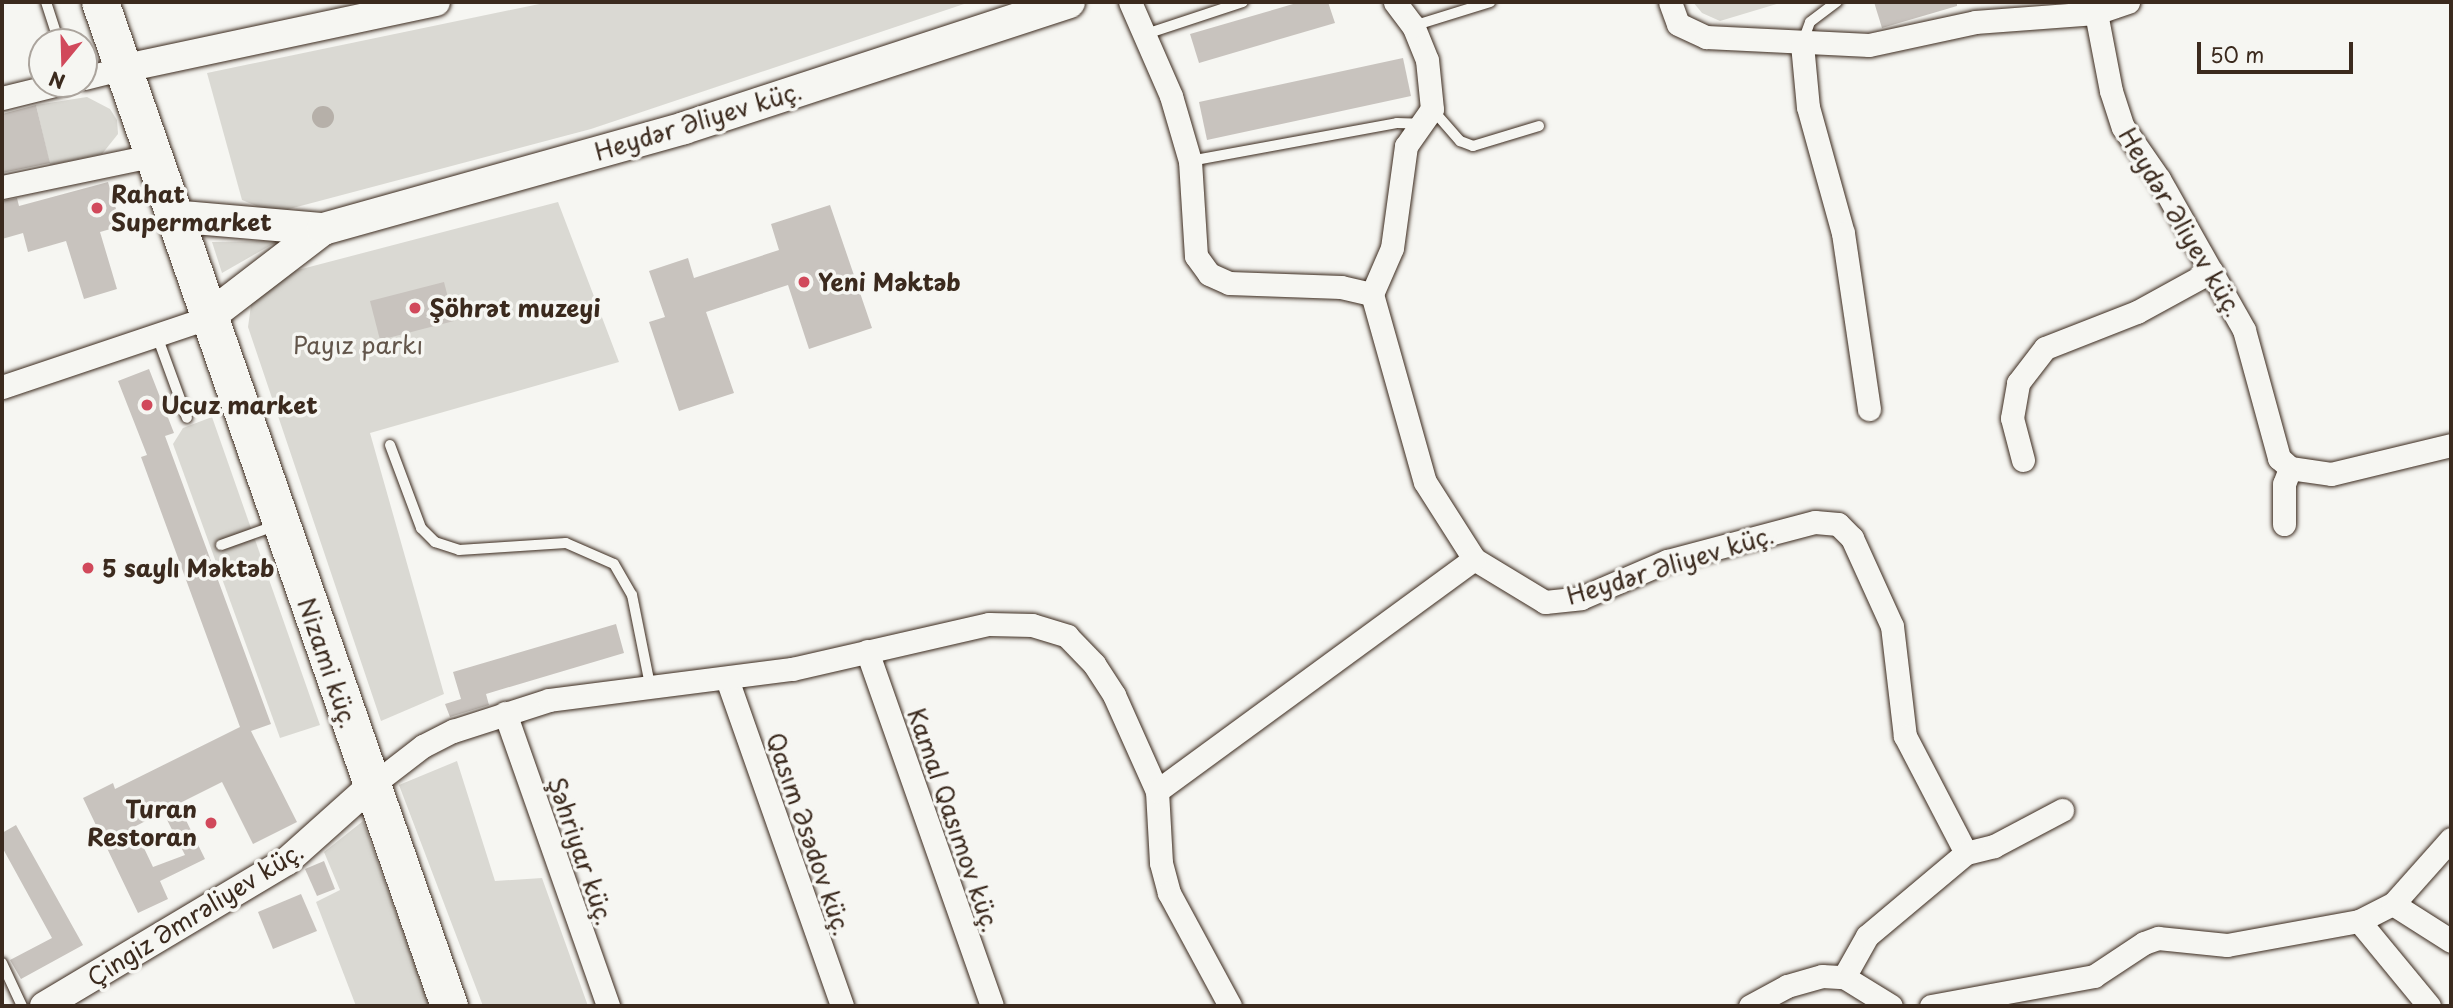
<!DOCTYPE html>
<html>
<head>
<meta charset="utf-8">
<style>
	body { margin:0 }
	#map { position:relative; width:2453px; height:1008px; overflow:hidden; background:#f6f6f2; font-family:"Playpen Sans",sans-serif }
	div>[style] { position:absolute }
	.green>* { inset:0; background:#dad9d3 }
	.water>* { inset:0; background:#b6b0a9 }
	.round { border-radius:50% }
	.building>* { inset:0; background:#c8c3be }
	.roads { filter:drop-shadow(0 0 2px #3b2a1e) drop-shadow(0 0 2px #3b2a1e) }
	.service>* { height:10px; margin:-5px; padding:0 5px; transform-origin:5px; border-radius:5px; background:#f6f6f2 }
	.minor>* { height:23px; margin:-11.5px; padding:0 11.5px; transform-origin:11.5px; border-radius:11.5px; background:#f6f6f2 }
	.tertiary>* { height:28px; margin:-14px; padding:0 14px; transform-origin:14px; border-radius:14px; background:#f6f6f2 }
	.secondary>* { height:32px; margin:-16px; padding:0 16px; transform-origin:16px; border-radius:16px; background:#f6f6f2 }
	.trunk>* { height:37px; margin:-18.5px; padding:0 18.5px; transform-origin:18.5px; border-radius:18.5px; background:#f6f6f2 }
	.dots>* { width:19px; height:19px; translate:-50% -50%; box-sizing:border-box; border:4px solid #f6f6f2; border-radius:50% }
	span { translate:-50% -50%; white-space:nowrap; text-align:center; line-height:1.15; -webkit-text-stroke:7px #f6f6f2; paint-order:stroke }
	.street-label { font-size:24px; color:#3b2a1e }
	.poi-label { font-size:24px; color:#3b2a1e; font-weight:700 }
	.left { translate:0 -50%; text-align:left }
	.right { translate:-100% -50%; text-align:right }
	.park-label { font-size:24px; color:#63564b }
	.frame { position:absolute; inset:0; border:4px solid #3b2a1e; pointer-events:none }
	.north { position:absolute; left:28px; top:28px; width:70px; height:70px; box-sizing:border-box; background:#f6f6f2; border:2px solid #aba49d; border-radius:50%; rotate:199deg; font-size:19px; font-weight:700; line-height:28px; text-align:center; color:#3b2a1e }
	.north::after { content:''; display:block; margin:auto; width:24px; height:32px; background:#d1495b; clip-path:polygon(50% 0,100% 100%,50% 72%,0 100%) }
	.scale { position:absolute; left:2197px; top:42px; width:156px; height:32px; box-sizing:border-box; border:4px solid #3b2a1e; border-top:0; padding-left:9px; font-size:21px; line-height:24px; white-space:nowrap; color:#3b2a1e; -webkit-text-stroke:5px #f6f6f2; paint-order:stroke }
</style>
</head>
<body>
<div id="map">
	<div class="green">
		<div style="clip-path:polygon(549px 2px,970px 2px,591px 129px,274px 213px,242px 200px,207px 73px)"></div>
		<div style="clip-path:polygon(1693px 2px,1783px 2px,1720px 21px,1702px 13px)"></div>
		<div style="clip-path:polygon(87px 97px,110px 109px,117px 120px,118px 134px,102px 154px,50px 165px,36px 105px)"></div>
		<div style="clip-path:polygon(558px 202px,619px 362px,370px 433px,444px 694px,381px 721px,248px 327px,252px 298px,294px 271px)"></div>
		<div style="clip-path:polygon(278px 241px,222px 273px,212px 242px)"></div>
		<div style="clip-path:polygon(212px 417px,320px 725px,280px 738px,173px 444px,183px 428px)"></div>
		<div style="clip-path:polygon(457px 761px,495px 881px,542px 878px,588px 1006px,483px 1006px,399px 785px)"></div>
		<div style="clip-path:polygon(363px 821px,429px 1006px,356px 1006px,316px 902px,340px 890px,324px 852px)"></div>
	</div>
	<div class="water">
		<div class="round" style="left:312px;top:106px;width:22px;height:22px"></div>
	</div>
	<div class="building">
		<div style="clip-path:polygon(1300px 2px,1328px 2px,1335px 23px,1199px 63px,1190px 34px)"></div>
		<div style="clip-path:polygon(1874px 2px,1957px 2px,1957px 6px,1882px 28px)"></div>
		<div style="clip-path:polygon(1403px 58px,1411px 96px,1207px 140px,1199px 102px)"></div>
		<div style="clip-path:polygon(36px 105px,50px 163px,2px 173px,2px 114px)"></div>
		<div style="clip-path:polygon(108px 182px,121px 226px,100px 232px,117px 289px,84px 299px,66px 241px,28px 252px,23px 233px,2px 239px,2px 201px,17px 198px,19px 206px)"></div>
		<div style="clip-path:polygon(830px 205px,872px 328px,809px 349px,788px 285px,706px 312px,734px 393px,679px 411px,649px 322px,665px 317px,649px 271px,688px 258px,694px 278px,779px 250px,771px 224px)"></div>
		<div style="clip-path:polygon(444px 282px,454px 321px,380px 340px,370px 301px)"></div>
		<div style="clip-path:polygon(evenodd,149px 369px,174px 433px,165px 436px,271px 724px,251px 731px,297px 822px,253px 844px,222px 782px,178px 804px,205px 859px,160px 881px,168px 899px,138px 913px,83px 798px,113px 783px,115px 789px,240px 727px,141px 457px,147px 455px,118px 381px,149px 369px,163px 812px,185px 855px,153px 867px,134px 827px,163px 812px)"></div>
		<div style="clip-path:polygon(616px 624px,624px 653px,486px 694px,489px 705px,450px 717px,445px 704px,461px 699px,453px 672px)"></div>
		<div style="clip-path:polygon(16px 825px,83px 945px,21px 979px,10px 960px,52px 938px,2px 847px,2px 833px)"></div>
		<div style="clip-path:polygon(324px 861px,335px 889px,317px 896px,305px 869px)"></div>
		<div style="clip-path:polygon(301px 894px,317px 931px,273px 949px,258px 912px)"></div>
	</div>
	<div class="roads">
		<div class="service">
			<div style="left:46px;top:2px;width:42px;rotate:72deg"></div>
			<div style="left:1413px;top:26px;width:81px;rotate:-17.3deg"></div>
			<div style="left:1146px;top:34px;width:102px;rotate:-18.3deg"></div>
			<div style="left:1802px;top:44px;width:23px;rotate:-70deg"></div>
			<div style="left:1810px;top:22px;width:34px;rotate:-37deg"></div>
			<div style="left:1432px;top:109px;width:43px;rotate:48.8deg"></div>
			<div style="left:1460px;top:141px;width:14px;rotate:21deg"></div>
			<div style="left:1473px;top:146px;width:69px;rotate:-16.9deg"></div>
			<div style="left:1190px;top:161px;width:210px;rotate:-10.4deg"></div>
			<div style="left:1397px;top:123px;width:23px;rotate:2deg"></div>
			<div style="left:157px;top:336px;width:87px;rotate:69.9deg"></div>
			<div style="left:390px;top:445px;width:89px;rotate:69.5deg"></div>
			<div style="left:421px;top:528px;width:20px;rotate:45deg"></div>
			<div style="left:435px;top:542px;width:25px;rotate:18deg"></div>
			<div style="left:459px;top:550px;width:107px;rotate:-3.7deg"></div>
			<div style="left:566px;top:543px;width:52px;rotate:23.6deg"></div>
			<div style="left:614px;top:564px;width:36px;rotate:60deg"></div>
			<div style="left:632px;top:595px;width:92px;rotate:78.7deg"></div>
			<div style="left:221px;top:545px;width:59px;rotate:-19.7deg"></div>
			<div style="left:2px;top:963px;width:47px;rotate:65.1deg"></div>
		</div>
		<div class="minor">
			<div style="left:1130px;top:2px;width:103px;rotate:66.4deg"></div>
			<div style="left:1171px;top:96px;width:68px;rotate:73.7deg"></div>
			<div style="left:1190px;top:161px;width:95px;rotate:86.4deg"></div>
			<div style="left:1196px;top:256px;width:22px;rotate:54deg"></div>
			<div style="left:1209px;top:274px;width:22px;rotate:24deg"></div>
			<div style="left:1229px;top:283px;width:112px;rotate:2deg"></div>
			<div style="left:1341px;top:287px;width:32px;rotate:13deg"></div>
			<div style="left:1372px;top:294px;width:195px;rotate:74.3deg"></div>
			<div style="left:1425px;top:482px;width:91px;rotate:57.5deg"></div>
			<div style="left:1474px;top:559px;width:83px;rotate:31.2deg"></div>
			<div style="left:1545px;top:602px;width:36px;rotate:-6deg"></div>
			<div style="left:1581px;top:598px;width:94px;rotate:-23.3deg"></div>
			<div style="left:1667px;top:561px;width:153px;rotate:-14.8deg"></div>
			<div style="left:1815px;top:522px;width:23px;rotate:5deg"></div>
			<div style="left:1838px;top:524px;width:20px;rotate:45deg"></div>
			<div style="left:1852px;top:538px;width:97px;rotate:65.6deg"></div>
			<div style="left:1892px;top:626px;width:111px;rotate:83.3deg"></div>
			<div style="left:1905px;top:736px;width:132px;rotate:62.5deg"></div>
			<div style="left:1670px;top:2px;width:23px;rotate:70deg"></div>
			<div style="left:1678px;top:24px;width:31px;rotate:25deg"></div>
			<div style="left:1706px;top:37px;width:163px;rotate:2.8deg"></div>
			<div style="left:1869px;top:45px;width:108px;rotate:-12.2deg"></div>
			<div style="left:1975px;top:22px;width:121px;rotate:-4.3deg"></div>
			<div style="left:2096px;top:13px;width:34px;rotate:-19deg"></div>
			<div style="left:2096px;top:13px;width:79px;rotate:79.1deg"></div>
			<div style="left:2111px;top:91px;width:38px;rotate:72deg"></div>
			<div style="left:2123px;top:127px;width:63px;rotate:55.3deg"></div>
			<div style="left:2159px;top:179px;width:173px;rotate:60.6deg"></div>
			<div style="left:2244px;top:330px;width:133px;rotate:74.7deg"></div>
			<div style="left:2279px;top:458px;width:15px;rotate:42deg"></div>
			<div style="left:2290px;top:468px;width:41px;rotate:8.3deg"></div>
			<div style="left:2331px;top:474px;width:123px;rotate:-13.6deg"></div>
			<div style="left:1802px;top:44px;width:63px;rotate:84.6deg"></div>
			<div style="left:1808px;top:107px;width:131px;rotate:74.5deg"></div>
			<div style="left:1843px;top:233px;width:178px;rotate:81.6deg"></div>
			<div style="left:84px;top:78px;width:38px;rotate:-14deg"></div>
			<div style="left:2px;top:98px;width:59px;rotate:-13.8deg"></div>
			<div style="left:2px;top:187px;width:152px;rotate:-11.8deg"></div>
			<div style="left:1372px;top:294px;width:50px;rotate:-66.5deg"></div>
			<div style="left:1392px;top:248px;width:103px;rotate:-82.2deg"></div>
			<div style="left:1406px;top:146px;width:45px;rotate:-54.9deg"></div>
			<div style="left:1432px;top:109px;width:49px;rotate:-95.8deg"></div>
			<div style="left:1427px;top:60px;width:37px;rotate:-112deg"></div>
			<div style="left:1413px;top:26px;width:30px;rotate:-127deg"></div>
			<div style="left:2px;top:387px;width:216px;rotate:-18.6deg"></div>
			<div style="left:2023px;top:460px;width:43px;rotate:-104.7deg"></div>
			<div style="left:2012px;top:418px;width:36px;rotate:-80deg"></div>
			<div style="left:2018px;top:383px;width:44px;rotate:-52.4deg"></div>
			<div style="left:2045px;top:348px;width:99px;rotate:-21.4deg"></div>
			<div style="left:2137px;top:312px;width:85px;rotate:-28.7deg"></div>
			<div style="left:2284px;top:524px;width:40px;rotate:-90deg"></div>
			<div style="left:2284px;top:484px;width:17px;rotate:-69deg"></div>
			<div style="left:867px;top:651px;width:376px;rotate:70.6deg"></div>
			<div style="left:727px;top:679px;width:347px;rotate:70.6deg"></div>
			<div style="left:505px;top:713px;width:311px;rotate:70.6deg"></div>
			<div style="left:371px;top:786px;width:66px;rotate:-37.6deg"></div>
			<div style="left:423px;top:746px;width:34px;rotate:-27deg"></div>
			<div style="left:453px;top:731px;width:101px;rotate:-17.9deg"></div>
			<div style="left:549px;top:700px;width:245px;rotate:-7.3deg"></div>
			<div style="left:792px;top:669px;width:202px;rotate:-12.9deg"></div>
			<div style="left:989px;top:624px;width:43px;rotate:1.3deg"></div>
			<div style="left:1032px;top:625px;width:37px;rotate:17deg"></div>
			<div style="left:1067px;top:636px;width:39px;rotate:46deg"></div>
			<div style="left:1094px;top:664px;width:37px;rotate:57deg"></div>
			<div style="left:1114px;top:695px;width:105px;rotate:65.9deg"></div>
			<div style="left:1157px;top:791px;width:72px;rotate:86.8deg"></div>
			<div style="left:1161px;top:863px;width:31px;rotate:75deg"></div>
			<div style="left:1169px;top:893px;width:128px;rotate:61.6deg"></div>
			<div style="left:1157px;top:791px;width:393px;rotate:-36.2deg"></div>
			<div style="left:2393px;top:904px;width:69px;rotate:32.5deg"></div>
			<div style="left:2359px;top:921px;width:110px;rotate:50.5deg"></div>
			<div style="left:1844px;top:977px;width:47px;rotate:-60.7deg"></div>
			<div style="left:1867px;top:936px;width:129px;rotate:-40deg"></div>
			<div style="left:1966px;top:853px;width:29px;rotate:-14deg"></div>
			<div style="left:1994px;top:846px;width:77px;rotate:-27.9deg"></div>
			<div style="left:1750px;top:1006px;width:42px;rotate:-28.4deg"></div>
			<div style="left:1787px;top:986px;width:36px;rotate:-16deg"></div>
			<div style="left:1822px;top:976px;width:22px;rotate:3deg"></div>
			<div style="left:1844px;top:977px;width:55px;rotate:31.7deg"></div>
			<div style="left:1931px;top:1006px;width:166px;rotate:-10.4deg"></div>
			<div style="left:2094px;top:976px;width:60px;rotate:-33.4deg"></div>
			<div style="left:2144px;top:943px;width:15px;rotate:-20deg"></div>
			<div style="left:2158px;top:938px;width:69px;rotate:5.8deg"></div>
			<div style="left:2227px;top:945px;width:134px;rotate:-10.3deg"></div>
			<div style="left:2359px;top:921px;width:38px;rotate:-27deg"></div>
			<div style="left:2393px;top:904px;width:87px;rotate:-48.3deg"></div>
		</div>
		<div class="tertiary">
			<div style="left:121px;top:69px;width:322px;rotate:-12deg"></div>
			<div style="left:44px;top:1006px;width:283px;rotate:-30.8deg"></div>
			<div style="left:287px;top:861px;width:113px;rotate:-41.8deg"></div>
		</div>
		<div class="secondary">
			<div style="left:171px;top:216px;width:153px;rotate:4.9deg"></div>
			<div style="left:323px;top:229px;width:146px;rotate:142.5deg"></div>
			<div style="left:323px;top:229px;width:375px;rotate:-15.6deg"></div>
			<div style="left:684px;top:128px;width:405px;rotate:-18.1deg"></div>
		</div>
		<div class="trunk">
			<div style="left:100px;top:2px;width:1063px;rotate:70.83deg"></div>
		</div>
	</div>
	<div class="dots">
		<div style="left:97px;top:208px;background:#d1495b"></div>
		<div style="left:804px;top:282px;background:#d1495b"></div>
		<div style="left:415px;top:308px;background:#d1495b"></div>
		<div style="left:147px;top:405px;background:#d1495b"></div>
		<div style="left:88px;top:568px;background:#d1495b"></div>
		<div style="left:211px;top:823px;background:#d1495b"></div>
	</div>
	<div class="street-label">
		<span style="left:698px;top:121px;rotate:-17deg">Heydər Əliyev küç.</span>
		<span style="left:2181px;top:222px;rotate:59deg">Heydər Əliyev küç.</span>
		<span style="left:1670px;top:565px;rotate:-17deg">Heydər Əliyev küç.</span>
		<span style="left:328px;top:663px;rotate:71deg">Nizami küç.</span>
		<span style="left:954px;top:820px;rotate:71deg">Kamal Qasımov küç.</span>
		<span style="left:809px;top:834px;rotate:71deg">Qasım Əsədov küç.</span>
		<span style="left:581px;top:851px;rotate:71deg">Şəhriyar küç.</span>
		<span style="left:195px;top:914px;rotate:-32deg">Çingiz Əmrəliyev küç.</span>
	</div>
	<div class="poi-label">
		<span class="left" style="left:111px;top:208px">Rahat<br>Supermarket</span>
		<span class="left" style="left:818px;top:282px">Yeni Məktəb</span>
		<span class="left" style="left:429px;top:308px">Şöhrət muzeyi</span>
		<span class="left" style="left:161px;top:405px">Ucuz market</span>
		<span class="left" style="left:102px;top:568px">5 saylı Məktəb</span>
		<span class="right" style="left:197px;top:823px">Turan<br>Restoran</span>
	</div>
	<div class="park-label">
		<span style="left:358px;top:345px">Payız parkı</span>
	</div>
	<div class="frame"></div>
	<div class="north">N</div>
	<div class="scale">50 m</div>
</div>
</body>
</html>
